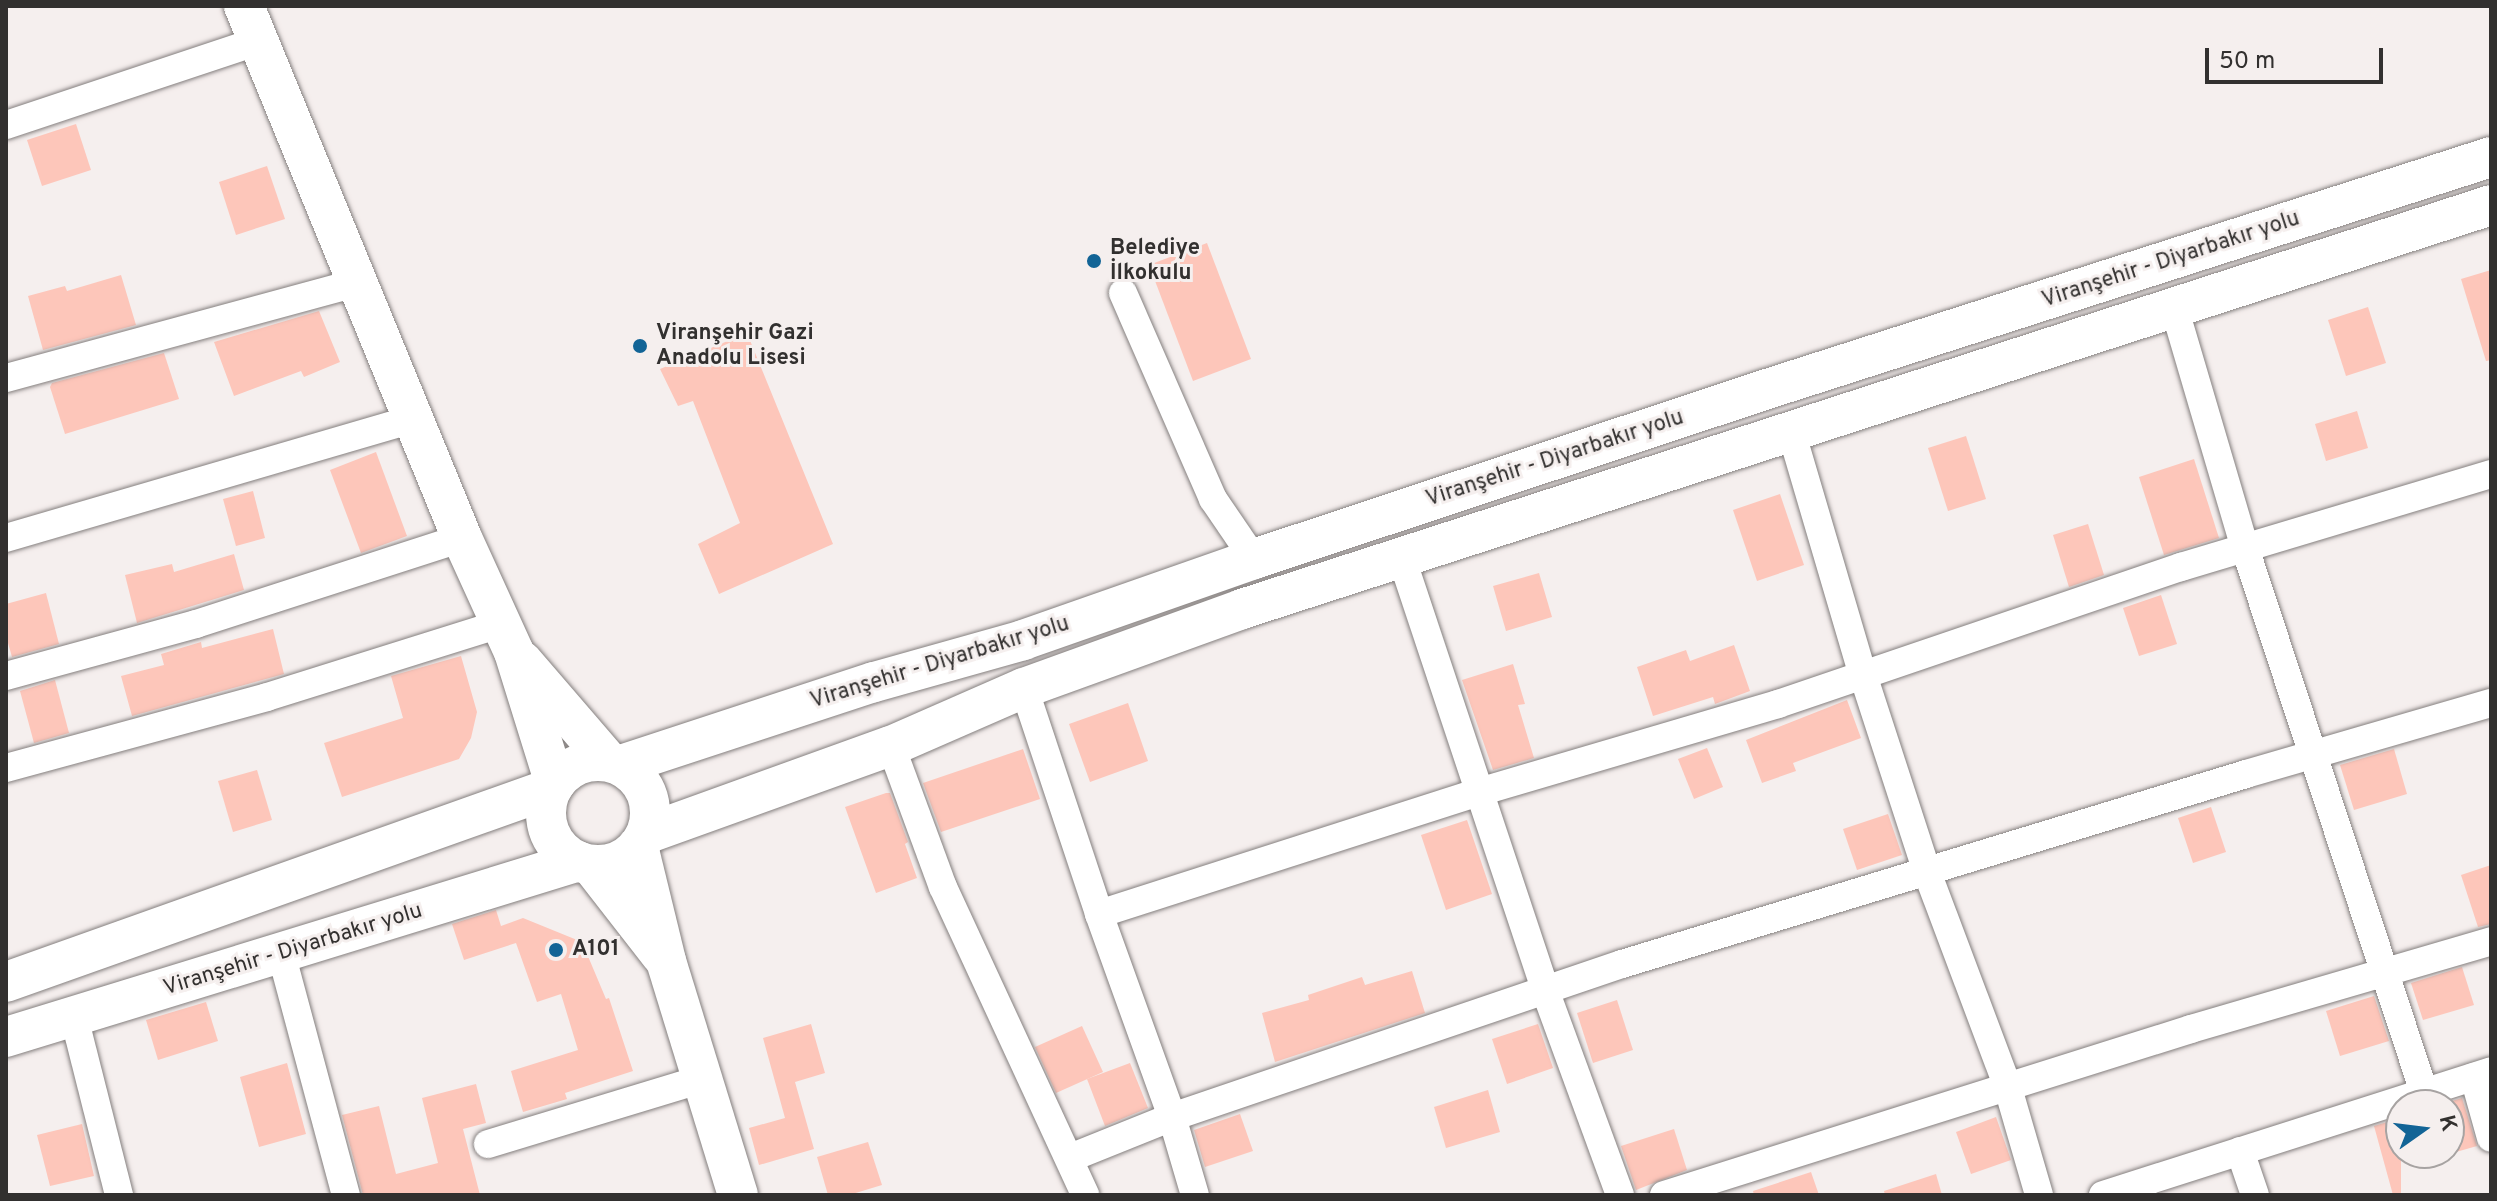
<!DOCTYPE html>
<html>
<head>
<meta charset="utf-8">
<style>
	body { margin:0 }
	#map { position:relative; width:2497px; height:1201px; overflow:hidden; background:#f5efee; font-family:Overpass,sans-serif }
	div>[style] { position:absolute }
	.building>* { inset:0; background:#fdc6ba }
	.roads { filter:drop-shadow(0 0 2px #847f7e) drop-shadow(0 0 2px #847f7e) }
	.street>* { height:28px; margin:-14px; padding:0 14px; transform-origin:14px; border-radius:14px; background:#fff }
	.secondary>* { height:40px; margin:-20px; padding:0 20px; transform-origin:20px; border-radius:20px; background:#fff }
	.secondary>.ring { margin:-20px; padding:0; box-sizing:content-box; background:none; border:40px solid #fff; border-radius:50% }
	.dots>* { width:22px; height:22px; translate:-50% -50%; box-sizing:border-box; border:4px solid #f5efee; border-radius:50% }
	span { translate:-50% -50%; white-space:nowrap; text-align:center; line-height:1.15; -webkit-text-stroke:6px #f5efee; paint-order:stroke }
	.poi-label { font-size:22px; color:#32302f; font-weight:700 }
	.left { translate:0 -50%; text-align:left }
	.street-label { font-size:22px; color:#32302f }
	.frame { position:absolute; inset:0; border:8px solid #32302f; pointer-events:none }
	.north { position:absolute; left:2385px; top:1089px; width:80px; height:80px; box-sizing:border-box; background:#f5efee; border:2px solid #a7a3a2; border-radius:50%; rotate:76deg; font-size:22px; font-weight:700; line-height:32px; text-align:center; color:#32302f }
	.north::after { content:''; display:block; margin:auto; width:28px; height:36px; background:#126496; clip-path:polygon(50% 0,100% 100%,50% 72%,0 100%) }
	.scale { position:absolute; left:2205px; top:48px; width:178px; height:36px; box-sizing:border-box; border:4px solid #32302f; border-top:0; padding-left:10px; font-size:24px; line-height:28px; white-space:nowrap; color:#32302f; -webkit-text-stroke:6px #f5efee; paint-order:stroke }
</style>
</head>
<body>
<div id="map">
	<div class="building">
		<div style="clip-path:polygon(76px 124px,91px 170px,42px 186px,27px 140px)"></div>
		<div style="clip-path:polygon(267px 166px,285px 219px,236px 235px,219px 182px)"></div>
		<div style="clip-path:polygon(1207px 243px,1251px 359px,1193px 381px,1149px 265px)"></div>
		<div style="clip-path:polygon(2491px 270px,2491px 360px,2486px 361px,2461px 279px)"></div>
		<div style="clip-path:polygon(121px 275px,136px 325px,43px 350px,28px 296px,65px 286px,67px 291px)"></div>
		<div style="clip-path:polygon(2368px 307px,2386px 363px,2346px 376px,2328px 320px)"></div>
		<div style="clip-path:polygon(319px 311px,340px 362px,304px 377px,301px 371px,234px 396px,214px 342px)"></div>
		<div style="clip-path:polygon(747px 333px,833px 544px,719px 594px,698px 544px,740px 523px,693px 401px,678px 406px,660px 369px)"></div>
		<div style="clip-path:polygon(164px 353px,179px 399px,65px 434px,50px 387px,52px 383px)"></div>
		<div style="clip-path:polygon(2357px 411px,2368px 448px,2326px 461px,2315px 424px)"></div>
		<div style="clip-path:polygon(1966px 436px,1986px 499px,1948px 511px,1928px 448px)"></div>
		<div style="clip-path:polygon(376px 452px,407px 536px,361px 553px,330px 470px)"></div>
		<div style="clip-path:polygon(2194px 459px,2219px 538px,2164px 555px,2139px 477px)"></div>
		<div style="clip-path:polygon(253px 491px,265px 538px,236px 546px,223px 499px)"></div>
		<div style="clip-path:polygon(1780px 494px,1804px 565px,1757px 581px,1733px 510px)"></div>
		<div style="clip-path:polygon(2088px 524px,2104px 575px,2069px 587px,2053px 535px)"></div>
		<div style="clip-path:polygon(234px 554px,244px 590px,137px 623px,125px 575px,172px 564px,174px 572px)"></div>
		<div style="clip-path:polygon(1539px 573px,1552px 617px,1506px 631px,1493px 586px)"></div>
		<div style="clip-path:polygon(46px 593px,59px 644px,12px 657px,6px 636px,6px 604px)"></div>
		<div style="clip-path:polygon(2161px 595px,2177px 644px,2139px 656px,2123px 608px)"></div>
		<div style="clip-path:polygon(273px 629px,284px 674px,132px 716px,121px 676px,164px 665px,161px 654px,201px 642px,202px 648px)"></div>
		<div style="clip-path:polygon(1734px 645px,1750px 691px,1715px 704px,1713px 697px,1653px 716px,1637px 667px,1686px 650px,1690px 661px)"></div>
		<div style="clip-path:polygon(461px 656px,477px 712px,471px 738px,459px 759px,342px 797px,324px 743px,403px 718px,391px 676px)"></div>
		<div style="clip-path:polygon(1513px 664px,1525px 704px,1518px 705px,1534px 758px,1493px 770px,1462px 680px)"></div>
		<div style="clip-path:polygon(55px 680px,69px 733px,34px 743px,20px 691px)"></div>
		<div style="clip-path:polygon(1847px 700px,1861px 738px,1793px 763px,1796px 771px,1762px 783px,1746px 740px)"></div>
		<div style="clip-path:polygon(1128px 703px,1148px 761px,1090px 782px,1069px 724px)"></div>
		<div style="clip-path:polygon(1707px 748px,1723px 787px,1694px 799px,1678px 759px)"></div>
		<div style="clip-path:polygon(1023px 749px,1040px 799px,941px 832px,923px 783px)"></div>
		<div style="clip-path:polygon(2394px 749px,2407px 794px,2354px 810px,2340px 765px)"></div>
		<div style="clip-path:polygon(257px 770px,272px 820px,233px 832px,218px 781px)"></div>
		<div style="clip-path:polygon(886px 793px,890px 793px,908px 842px,905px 844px,917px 878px,876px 893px,845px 807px)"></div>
		<div style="clip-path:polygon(2211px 807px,2226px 852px,2193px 863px,2178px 818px)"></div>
		<div style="clip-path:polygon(1888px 814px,1902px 855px,1857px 870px,1843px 829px)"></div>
		<div style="clip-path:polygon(1467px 820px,1492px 894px,1446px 910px,1421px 835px)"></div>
		<div style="clip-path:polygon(2491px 865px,2491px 924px,2478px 927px,2461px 875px)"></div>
		<div style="clip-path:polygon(496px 910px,501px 926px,523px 918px,582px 942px,606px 999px,609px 998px,633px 1071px,565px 1093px,567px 1099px,523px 1112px,511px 1071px,578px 1050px,561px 994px,537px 1002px,516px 943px,464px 960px,452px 924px)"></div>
		<div style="clip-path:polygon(2462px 967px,2474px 1005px,2423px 1020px,2411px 983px)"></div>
		<div style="clip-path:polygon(1412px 971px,1425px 1013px,1275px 1062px,1262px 1013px,1309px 1000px,1308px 995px,1362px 977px,1365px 985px)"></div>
		<div style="clip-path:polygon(2374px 996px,2389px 1041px,2340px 1056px,2326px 1011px)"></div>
		<div style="clip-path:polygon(1617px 1000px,1633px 1050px,1593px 1063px,1577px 1013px)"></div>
		<div style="clip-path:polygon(206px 1002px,218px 1041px,158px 1060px,146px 1020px)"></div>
		<div style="clip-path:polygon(811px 1024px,825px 1073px,795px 1082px,814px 1149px,759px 1165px,749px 1128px,785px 1118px,763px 1038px)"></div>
		<div style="clip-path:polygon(1538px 1024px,1553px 1068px,1507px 1084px,1492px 1039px)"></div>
		<div style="clip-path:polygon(1082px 1026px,1103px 1072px,1056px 1093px,1035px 1047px)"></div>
		<div style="clip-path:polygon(287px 1063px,306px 1134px,259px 1147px,240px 1077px)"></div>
		<div style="clip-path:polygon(1130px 1063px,1148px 1108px,1105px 1126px,1087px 1079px)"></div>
		<div style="clip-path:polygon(476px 1084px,486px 1123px,463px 1129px,480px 1195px,363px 1195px,342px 1115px,379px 1106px,396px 1174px,438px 1163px,422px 1098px)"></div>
		<div style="clip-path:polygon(1488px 1090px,1500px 1132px,1446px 1148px,1434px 1107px)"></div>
		<div style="clip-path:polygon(2462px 1098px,2477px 1146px,2449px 1154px,2449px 1102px)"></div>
		<div style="clip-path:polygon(1240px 1114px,1253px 1151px,1205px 1167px,1194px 1130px)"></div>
		<div style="clip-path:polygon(1996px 1117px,2011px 1160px,1971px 1174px,1956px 1132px)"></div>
		<div style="clip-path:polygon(2401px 1118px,2401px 1195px,2393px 1195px,2374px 1126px)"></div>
		<div style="clip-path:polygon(82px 1124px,94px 1176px,50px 1186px,37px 1135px)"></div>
		<div style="clip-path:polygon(1674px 1129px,1687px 1170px,1636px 1190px,1621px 1146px)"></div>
		<div style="clip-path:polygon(868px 1142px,882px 1185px,849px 1195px,828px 1195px,817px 1157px)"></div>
		<div style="clip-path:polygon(1811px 1172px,1819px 1195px,1754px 1195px,1753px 1191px)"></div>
		<div style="clip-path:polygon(1936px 1174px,1942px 1195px,1885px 1195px,1884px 1191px)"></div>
	</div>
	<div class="roads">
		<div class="street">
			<div style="left:6px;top:125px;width:266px;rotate:-18.4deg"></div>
			<div style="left:1123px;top:293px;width:225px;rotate:66.4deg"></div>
			<div style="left:1213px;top:499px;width:73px;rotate:55.7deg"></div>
			<div style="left:2174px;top:307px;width:251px;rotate:73.6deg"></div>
			<div style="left:2245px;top:548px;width:573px;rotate:71.79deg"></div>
			<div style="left:6px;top:378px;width:363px;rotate:-15.2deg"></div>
			<div style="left:1791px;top:431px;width:254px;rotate:73.6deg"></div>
			<div style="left:1863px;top:675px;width:207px;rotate:72deg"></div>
			<div style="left:1927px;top:872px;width:231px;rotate:69.4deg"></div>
			<div style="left:2008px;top:1088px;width:111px;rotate:73.8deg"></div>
			<div style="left:6px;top:538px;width:424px;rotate:-16.3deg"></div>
			<div style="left:1401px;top:556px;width:457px;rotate:71.6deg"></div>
			<div style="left:1545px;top:990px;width:218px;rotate:69.9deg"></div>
			<div style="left:6px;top:676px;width:197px;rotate:-15.3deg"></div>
			<div style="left:196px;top:624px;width:280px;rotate:-17.9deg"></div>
			<div style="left:1024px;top:688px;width:238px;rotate:71.6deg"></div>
			<div style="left:1099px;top:914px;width:216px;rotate:70.2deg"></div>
			<div style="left:1172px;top:1117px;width:81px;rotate:73.6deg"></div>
			<div style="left:891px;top:746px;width:150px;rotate:69.8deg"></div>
			<div style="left:943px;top:887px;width:339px;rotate:65.2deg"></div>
			<div style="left:6px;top:768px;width:270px;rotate:-15.2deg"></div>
			<div style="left:267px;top:697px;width:247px;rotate:-17.4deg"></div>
			<div style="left:1099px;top:914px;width:399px;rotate:-17.8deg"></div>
			<div style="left:1479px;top:792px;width:312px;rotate:-16.4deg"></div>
			<div style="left:1778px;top:704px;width:426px;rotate:-18.8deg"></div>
			<div style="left:2181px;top:567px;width:324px;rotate:-16.7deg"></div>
			<div style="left:281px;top:953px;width:251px;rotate:75deg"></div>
			<div style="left:74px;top:1017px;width:184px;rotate:75.8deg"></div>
			<div style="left:2474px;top:1077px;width:63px;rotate:74.4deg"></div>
			<div style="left:488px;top:1144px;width:224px;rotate:-16.9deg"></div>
			<div style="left:2240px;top:1151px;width:46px;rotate:71.2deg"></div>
			<div style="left:1070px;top:1158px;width:110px;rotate:-21.9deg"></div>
			<div style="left:1172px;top:1117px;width:475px;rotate:-18.8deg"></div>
			<div style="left:1622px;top:964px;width:652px;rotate:-16.93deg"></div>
			<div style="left:2246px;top:774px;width:255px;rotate:-16.2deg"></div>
			<div style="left:1664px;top:1195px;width:553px;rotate:-17.48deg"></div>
			<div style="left:2191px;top:1029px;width:313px;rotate:-16.3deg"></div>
			<div style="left:2103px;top:1195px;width:407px;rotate:-17.7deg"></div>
		</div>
		<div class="secondary">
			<div style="left:244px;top:6px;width:575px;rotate:67.72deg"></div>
			<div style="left:462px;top:538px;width:125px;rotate:65.5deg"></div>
			<div style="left:514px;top:652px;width:138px;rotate:72.7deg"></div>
			<div style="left:522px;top:661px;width:132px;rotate:49.3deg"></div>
			<div class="ring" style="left:546px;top:761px;width:64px;height:64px"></div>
			<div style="left:621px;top:765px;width:266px;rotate:-18.2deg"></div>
			<div style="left:874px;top:682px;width:155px;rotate:-15.7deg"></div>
			<div style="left:1023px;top:640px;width:245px;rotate:-19.3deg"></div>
			<div style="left:1254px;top:559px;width:537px;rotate:-18.33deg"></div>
			<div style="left:1764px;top:390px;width:763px;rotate:-17.77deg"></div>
			<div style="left:646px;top:834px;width:260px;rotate:-19.8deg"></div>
			<div style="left:891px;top:746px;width:145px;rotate:-23.6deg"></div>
			<div style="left:1024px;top:688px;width:232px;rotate:-19.9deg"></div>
			<div style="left:1242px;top:609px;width:1313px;rotate:-17.92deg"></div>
			<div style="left:638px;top:846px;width:118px;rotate:76.3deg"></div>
			<div style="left:666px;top:961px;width:245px;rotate:72.9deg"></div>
			<div style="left:591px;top:865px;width:114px;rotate:52.1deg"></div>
			<div style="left:6px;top:982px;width:579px;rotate:-19.56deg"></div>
			<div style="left:6px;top:1037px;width:599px;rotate:-17.07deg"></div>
		</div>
	</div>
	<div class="dots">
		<div style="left:1094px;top:261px;background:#126496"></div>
		<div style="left:640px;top:346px;background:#126496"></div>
		<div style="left:556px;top:950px;background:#126496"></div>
	</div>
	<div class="poi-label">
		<span class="left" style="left:1110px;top:261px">Belediye<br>İlkokulu</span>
		<span class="left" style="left:656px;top:346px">Viranşehir Gazi<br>Anadolu Lisesi</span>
		<span class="left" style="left:572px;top:950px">A101</span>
	</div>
	<div class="street-label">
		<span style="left:2171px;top:260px;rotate:-18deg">Viranşehir - Diyarbakır yolu</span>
		<span style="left:1555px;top:459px;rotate:-18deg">Viranşehir - Diyarbakır yolu</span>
		<span style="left:940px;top:663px;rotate:-17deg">Viranşehir - Diyarbakır yolu</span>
		<span style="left:293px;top:950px;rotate:-17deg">Viranşehir - Diyarbakır yolu</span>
	</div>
	<div class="frame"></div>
	<div class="north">K</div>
	<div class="scale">50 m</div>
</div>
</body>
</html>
